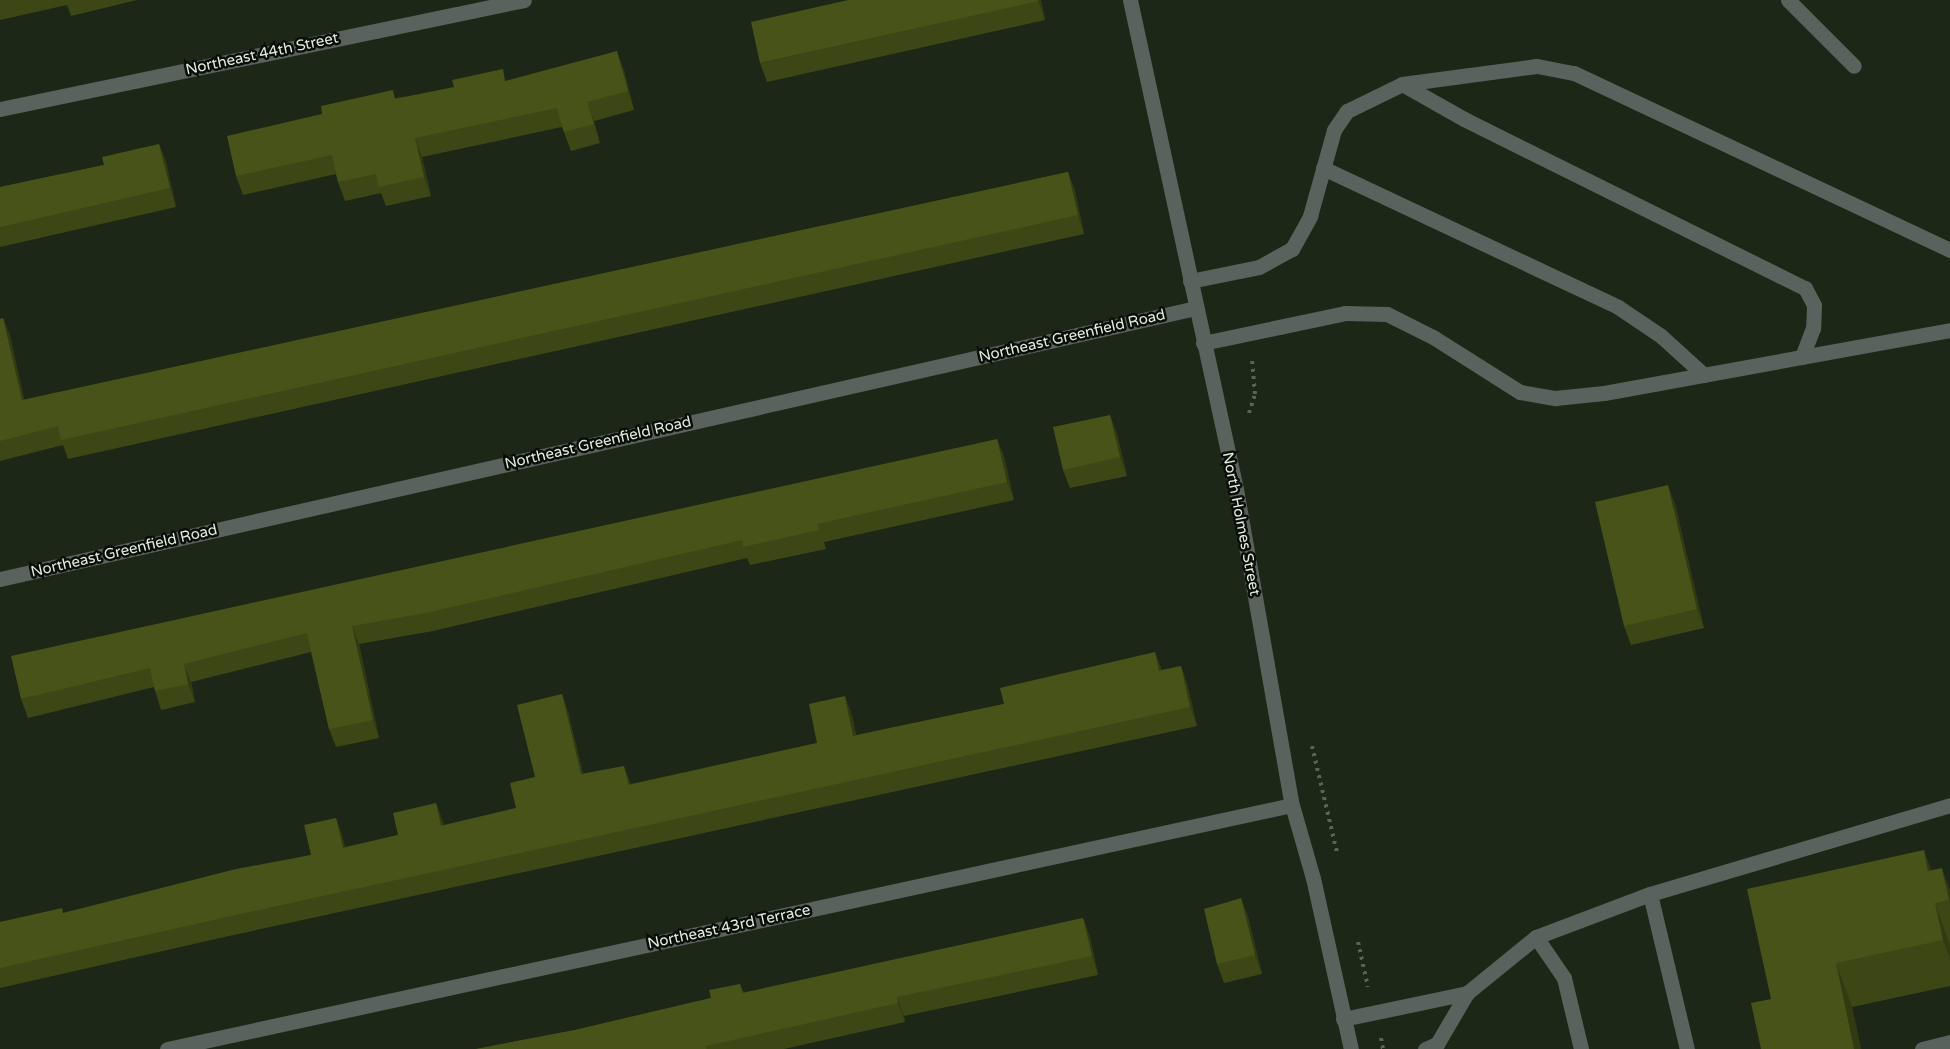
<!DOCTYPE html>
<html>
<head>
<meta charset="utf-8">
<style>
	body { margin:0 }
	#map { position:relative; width:1950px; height:1049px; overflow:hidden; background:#1c2718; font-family:"Varela Round",sans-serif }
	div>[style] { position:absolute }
	.path>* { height:4px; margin-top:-2px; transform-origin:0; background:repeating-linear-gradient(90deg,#5a6456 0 3px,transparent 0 7.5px) }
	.lane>* { height:15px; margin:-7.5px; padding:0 7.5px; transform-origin:7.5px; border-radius:7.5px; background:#59625c }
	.street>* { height:15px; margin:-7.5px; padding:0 7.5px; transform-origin:7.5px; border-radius:7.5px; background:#59625c }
	.wall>* { inset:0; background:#3d4716 }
	.shaded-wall>* { inset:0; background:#323a12 }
	.building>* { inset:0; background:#475319 }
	span { translate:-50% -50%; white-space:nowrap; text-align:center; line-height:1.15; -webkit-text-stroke:5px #090e08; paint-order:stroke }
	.street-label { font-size:15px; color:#e4ece2 }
</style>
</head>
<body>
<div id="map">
	<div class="path">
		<div style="left:1249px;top:413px;width:20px;rotate:-72deg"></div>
		<div style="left:1255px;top:394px;width:35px;rotate:-95deg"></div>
		<div style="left:1312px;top:746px;width:110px;rotate:76.8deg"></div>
		<div style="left:1358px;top:942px;width:46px;rotate:77.5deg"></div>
		<div style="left:1381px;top:1038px;width:11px;rotate:80deg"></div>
	</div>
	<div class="lane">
		<div style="left:1788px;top:0;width:93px;rotate:45deg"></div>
		<div style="left:1402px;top:84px;width:71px;rotate:29.4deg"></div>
		<div style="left:1464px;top:119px;width:381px;rotate:26.4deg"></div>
		<div style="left:1805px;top:288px;width:19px;rotate:62deg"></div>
		<div style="left:1814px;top:305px;width:23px;rotate:92deg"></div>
		<div style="left:1813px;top:328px;width:31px;rotate:111deg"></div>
		<div style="left:1323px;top:168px;width:326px;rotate:25.2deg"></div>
		<div style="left:1618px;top:307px;width:52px;rotate:34deg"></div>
		<div style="left:1661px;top:336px;width:58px;rotate:42.2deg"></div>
		<div style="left:1190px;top:281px;width:70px;rotate:-11.5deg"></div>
		<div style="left:1259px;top:267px;width:38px;rotate:-29deg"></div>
		<div style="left:1292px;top:249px;width:38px;rotate:-61deg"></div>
		<div style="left:1310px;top:216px;width:89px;rotate:-74.4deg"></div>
		<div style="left:1334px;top:130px;width:23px;rotate:-56deg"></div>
		<div style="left:1347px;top:111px;width:61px;rotate:-26.1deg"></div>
		<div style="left:1402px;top:84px;width:136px;rotate:-7.6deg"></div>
		<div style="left:1537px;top:66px;width:38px;rotate:11deg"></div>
		<div style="left:1574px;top:73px;width:416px;rotate:25.2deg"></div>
		<div style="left:1203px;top:343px;width:145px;rotate:-11.9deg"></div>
		<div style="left:1345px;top:313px;width:42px;rotate:1.4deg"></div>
		<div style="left:1387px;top:314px;width:51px;rotate:26.6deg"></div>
		<div style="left:1433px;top:337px;width:103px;rotate:32.3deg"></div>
		<div style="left:1520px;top:392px;width:36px;rotate:10deg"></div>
		<div style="left:1555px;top:398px;width:49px;rotate:-5.8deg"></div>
		<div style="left:1604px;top:393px;width:352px;rotate:-10.3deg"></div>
		<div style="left:1650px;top:894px;width:159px;rotate:76.6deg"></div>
		<div style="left:1536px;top:937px;width:50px;rotate:55.7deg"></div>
		<div style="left:1564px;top:978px;width:73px;rotate:76.5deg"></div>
		<div style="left:1467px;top:993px;width:89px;rotate:-39.1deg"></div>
		<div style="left:1536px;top:937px;width:122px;rotate:-20.7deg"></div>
		<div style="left:1650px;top:894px;width:313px;rotate:-16.5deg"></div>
		<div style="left:1343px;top:1019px;width:127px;rotate:-11.8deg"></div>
		<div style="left:1467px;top:993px;width:59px;rotate:120.5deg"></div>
		<div style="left:1437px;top:1044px;width:13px;rotate:157deg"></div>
		<div style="left:1922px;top:1049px;width:29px;rotate:-14deg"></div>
	</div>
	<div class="street">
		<div style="left:1130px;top:0;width:500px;rotate:77.77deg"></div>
		<div style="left:1236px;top:489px;width:321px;rotate:80deg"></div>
		<div style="left:1292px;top:805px;width:76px;rotate:74deg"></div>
		<div style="left:1313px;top:878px;width:175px;rotate:77.5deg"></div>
		<div style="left:0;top:109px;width:535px;rotate:-11.75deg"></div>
		<div style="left:0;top:579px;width:1226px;rotate:-12.77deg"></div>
		<div style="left:167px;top:1049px;width:1151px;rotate:-12.24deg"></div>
	</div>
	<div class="wall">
		<div style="clip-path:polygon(0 0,137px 0,71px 16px,67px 5px,0 20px)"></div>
		<div style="clip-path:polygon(1041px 0,1045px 20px,767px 82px,760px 63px)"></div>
		<div style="clip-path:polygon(624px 70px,634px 110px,594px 121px,600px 143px,571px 151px,562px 127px,422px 157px,431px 196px,386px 206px,381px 193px,345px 201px,338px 182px,336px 174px,243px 195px,236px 176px,396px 98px,507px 81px)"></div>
		<div style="clip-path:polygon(159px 144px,166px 162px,176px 207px,0 247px,0 187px,104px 165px)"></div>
		<div style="clip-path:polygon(1068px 172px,1075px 191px,1084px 234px,68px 459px,63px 445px,0 461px,0 319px,3px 318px,10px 336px,24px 400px)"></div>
		<div style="clip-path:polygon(1110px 415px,1117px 434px,1127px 476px,1070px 488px,1063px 470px)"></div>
		<div style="clip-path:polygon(997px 439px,1004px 457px,1014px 500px,824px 542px,826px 549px,750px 565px,747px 558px,433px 631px,359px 644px,379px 738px,336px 747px,329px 729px,311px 652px,191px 682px,195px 702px,161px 710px,154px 687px,28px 718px,21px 699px)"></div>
		<div style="clip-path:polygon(1675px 504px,1704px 628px,1631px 645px,1624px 626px)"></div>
		<div style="clip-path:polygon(1155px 652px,1161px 670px,1181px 666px,1187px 684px,1197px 726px,229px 936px,0 988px,0 922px,64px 913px,311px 855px,336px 818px,342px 836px,345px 847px,398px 835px,436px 803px,444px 825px,516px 808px,535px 777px,562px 694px,568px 712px,583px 774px,631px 784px,817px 743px,852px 715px,856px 735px,1004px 704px)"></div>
		<div style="clip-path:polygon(1931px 870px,1950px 890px,1950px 986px,1852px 1007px,1861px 1049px,1761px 1049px,1771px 999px)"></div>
		<div style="clip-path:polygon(1241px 898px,1248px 917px,1262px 974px,1224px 983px,1217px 964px)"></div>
		<div style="clip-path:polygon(1083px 918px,1090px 937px,1098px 975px,904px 1016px,905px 1022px,784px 1049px,476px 1049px,575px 1030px,711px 998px,740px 984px,744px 993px)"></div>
	</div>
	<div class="shaded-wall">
		<div style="clip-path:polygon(1038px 0,1041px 0,1045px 20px)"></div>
		<div style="clip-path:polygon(617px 51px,624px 70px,634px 110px,628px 91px)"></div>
		<div style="clip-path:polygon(587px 102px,594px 121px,600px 143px,594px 124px)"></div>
		<div style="clip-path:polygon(415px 138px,422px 157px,431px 196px,424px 177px)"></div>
		<div style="clip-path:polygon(159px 144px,166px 162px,176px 207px,170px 188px)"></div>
		<div style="clip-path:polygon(1068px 172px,1075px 191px,1084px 234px,1078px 215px)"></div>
		<div style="clip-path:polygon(3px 318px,10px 336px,29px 419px,22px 400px)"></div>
		<div style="clip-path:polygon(1110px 415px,1117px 434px,1127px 476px,1120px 457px)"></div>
		<div style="clip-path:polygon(997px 439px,1004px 457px,1014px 500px,1007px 482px)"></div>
		<div style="clip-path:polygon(1668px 485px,1675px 504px,1704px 628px,1697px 609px)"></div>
		<div style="clip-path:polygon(352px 626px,359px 644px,379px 738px,373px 720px)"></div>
		<div style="clip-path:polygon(1155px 652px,1162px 670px,1159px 671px)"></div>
		<div style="clip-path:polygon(184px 664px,191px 682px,195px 702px,188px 684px)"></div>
		<div style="clip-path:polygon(1181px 666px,1187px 684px,1197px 726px,1190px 707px)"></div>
		<div style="clip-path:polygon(562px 694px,568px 712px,588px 793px,581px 774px)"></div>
		<div style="clip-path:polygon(845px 696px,852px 715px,860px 754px,853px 736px)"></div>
		<div style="clip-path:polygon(624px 766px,631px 784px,629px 785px)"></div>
		<div style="clip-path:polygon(436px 803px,443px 822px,448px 844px,441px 826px)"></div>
		<div style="clip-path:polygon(336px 818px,342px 836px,349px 866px,343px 848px)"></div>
		<div style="clip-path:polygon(1924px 850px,1940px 894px,1928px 871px)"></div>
		<div style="clip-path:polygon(1942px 868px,1950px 890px,1950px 903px,1949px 900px)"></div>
		<div style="clip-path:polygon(1241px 898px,1248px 917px,1262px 974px,1255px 955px)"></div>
		<div style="clip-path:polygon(1935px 903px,1950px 945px,1950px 959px,1943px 940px)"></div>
		<div style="clip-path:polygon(1083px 918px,1090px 937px,1098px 975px,1092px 956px)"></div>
		<div style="clip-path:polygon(1836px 963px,1852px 1007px,1861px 1049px,1854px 1049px)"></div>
		<div style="clip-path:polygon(897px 997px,904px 1016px,905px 1022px,898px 1003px)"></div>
	</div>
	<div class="building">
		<div style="clip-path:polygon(848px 0,1038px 0,1039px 1px,760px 63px,751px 22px)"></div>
		<div style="clip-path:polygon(617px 51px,628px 91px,587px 102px,594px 124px,564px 132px,557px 108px,415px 138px,424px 177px,379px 187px,376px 174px,338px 182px,332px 155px,236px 176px,227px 136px,322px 114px,321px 106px,393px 90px,395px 99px,454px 87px,452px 80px,503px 69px,505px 81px)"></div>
		<div style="clip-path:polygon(159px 144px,170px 188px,0 227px,0 187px,104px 165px,102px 157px)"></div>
		<div style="clip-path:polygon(1068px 172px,1078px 215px,61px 440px,58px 426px,0 441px,0 319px,3px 318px,22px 400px)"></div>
		<div style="clip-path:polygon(1110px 415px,1120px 457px,1063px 470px,1053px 427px)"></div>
		<div style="clip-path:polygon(997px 439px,1007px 482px,817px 524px,819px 530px,743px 547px,742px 540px,426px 613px,352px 626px,373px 720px,329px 729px,307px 633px,184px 664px,188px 684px,155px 691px,150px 668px,21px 699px,11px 656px)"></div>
		<div style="clip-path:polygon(1668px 485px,1697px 609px,1624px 626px,1595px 502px)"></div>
		<div style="clip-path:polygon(1155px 652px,1159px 671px,1181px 666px,1190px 707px,222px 918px,0 968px,0 922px,62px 908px,63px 913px,236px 869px,311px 855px,304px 825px,336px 818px,343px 848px,398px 835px,393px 813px,436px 803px,441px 826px,516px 808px,510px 783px,535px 777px,517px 705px,562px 694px,581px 774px,624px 766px,629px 785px,817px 743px,809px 704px,845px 696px,853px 736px,1004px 704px,1000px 688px)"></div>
		<div style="clip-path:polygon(1924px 850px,1928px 871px,1942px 868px,1949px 900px,1935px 903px,1943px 940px,1836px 963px,1854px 1049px,1761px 1049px,1751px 1003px,1771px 999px,1747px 889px)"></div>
		<div style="clip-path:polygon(1241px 898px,1255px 955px,1217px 964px,1204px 909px)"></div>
		<div style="clip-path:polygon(1083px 918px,1092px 956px,897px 997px,898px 1003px,706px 1046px,706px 1049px,476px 1049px,575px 1030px,711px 998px,709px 990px,740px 984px,742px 993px)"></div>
	</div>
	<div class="street-label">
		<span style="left:262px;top:54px;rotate:-12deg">Northeast 44th Street</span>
		<span style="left:1072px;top:336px;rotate:-13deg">Northeast Greenfield Road</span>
		<span style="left:598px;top:443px;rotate:-13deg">Northeast Greenfield Road</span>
		<span style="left:1241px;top:524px;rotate:79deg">North Holmes Street</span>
		<span style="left:124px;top:551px;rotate:-13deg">Northeast Greenfield Road</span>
		<span style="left:729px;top:927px;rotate:-12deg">Northeast 43rd Terrace</span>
	</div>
</div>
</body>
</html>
